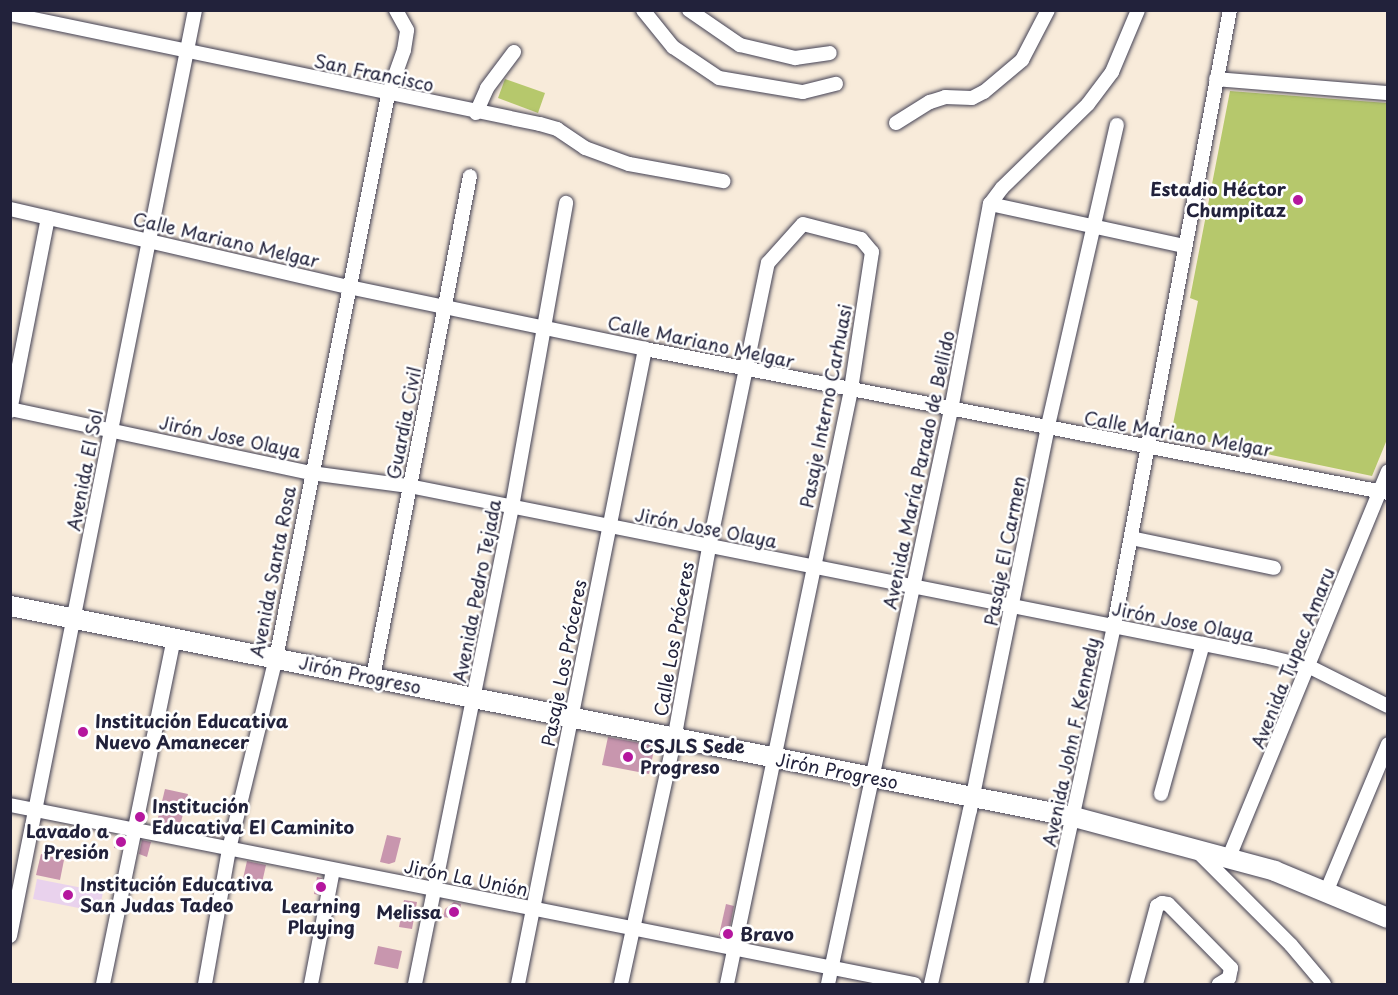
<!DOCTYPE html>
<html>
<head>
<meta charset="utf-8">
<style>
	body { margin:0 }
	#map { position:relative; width:1398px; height:995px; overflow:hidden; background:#f8ebda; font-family:"Playpen Sans",sans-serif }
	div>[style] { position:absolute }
	.built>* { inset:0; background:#e9d2ed }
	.green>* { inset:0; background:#b6c86c }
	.building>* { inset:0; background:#c896ae }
	.roads { filter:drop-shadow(0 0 2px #424053) drop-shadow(0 0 2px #424053) }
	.street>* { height:14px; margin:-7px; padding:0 7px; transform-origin:7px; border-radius:7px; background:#fff }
	.secondary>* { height:20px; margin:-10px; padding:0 10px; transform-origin:10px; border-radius:10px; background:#fff }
	.dots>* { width:16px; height:16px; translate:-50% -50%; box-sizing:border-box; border:3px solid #fff; border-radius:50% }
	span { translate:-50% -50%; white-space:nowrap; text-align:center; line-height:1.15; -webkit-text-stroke:5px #fff; paint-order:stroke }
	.street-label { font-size:18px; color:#22223b }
	.poi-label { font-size:18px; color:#22223b; font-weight:700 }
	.right { translate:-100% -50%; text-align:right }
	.left { translate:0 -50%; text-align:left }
	.frame { position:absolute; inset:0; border:12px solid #22223b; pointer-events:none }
</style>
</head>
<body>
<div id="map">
	<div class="built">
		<div style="clip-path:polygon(37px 879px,103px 892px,99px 912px,33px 899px)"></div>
	</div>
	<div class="green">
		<div style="clip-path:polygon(505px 79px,545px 93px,538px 113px,498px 98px)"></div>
		<div style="clip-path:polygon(1230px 91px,1387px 103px,1388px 437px,1372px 476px,1171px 434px,1198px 301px,1190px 298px)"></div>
	</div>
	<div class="building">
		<div style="clip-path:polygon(608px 737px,651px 745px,654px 750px,649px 774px,602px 765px)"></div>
		<div style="clip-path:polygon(165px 789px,188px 794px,180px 826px,157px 822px)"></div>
		<div style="clip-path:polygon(117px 835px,124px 837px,121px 849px,114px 848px)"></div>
		<div style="clip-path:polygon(387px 835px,401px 838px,395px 862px,389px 864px,380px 862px)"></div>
		<div style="clip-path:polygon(142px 840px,151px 842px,147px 857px,139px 854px)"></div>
		<div style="clip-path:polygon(41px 854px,64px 860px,60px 880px,36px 875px)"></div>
		<div style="clip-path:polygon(247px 861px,266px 865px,261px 887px,242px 883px)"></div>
		<div style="clip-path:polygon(317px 877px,322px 878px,319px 895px,314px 894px)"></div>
		<div style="clip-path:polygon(404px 900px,417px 902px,412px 929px,399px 927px)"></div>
		<div style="clip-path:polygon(454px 902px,461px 904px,458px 919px,443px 917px,445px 909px)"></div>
		<div style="clip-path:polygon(726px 904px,734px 906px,728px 937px,719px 935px)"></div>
		<div style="clip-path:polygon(378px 946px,402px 951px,398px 969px,374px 964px)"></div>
	</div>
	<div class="roads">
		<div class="street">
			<div style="left:643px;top:10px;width:48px;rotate:51deg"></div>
			<div style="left:673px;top:47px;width:55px;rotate:34deg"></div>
			<div style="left:719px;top:78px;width:85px;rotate:9.5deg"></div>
			<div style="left:803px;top:92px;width:34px;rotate:-14deg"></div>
			<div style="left:689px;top:10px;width:62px;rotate:34.5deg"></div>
			<div style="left:740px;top:45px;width:57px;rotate:13.3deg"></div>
			<div style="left:795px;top:58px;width:35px;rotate:-8deg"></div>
			<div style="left:10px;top:14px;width:541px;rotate:11.73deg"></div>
			<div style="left:540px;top:124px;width:18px;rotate:16deg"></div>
			<div style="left:557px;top:129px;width:34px;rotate:34deg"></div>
			<div style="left:585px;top:148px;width:47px;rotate:20deg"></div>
			<div style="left:629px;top:164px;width:96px;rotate:10.3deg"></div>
			<div style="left:1216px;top:79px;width:173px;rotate:4.7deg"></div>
			<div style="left:476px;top:113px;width:27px;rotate:-66deg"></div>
			<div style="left:487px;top:88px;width:45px;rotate:-53.1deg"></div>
			<div style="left:896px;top:123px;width:40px;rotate:-32deg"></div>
			<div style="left:930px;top:102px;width:16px;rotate:-18deg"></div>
			<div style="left:945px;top:97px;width:27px;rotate:2deg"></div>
			<div style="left:972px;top:98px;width:13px;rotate:-27deg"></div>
			<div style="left:984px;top:92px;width:50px;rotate:-40.1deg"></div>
			<div style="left:1022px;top:60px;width:56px;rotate:-62.5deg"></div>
			<div style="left:990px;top:204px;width:198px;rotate:12.2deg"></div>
			<div style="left:10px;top:209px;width:348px;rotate:13deg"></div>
			<div style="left:349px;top:287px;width:302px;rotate:11.8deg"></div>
			<div style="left:645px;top:349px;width:757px;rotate:10.97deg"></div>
			<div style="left:10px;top:409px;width:308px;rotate:12deg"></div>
			<div style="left:311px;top:473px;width:99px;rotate:7.6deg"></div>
			<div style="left:409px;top:486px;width:872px;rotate:11.25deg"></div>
			<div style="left:1264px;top:656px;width:47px;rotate:13.4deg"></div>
			<div style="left:1310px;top:667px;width:87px;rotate:26.6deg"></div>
			<div style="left:10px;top:411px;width:197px;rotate:-78.9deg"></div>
			<div style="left:1131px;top:538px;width:146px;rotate:11.8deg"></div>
			<div style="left:373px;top:677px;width:510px;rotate:-79.04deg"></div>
			<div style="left:1161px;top:794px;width:156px;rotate:-74.4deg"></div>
			<div style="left:10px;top:805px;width:922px;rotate:11.2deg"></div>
			<div style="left:1199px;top:853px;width:130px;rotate:45deg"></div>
			<div style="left:1291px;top:945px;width:51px;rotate:49.8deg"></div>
			<div style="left:1229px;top:857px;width:417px;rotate:-67.6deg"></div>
			<div style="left:1327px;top:890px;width:158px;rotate:-67.3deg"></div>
			<div style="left:10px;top:936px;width:944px;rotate:-78.7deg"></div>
			<div style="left:103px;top:984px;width:354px;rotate:-78.4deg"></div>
			<div style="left:205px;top:984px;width:137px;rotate:-79.9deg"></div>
			<div style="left:229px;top:849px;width:197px;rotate:-76.2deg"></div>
			<div style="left:276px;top:658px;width:574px;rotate:-78.75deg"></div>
			<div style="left:388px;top:95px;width:48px;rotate:-70.4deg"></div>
			<div style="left:404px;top:50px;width:20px;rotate:-81deg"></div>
			<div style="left:407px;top:30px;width:23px;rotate:-119deg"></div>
			<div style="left:311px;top:984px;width:116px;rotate:-79.1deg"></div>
			<div style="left:415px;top:984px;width:487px;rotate:-78.5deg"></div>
			<div style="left:512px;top:507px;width:309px;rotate:-79.9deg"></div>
			<div style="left:518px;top:984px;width:648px;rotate:-78.69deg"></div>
			<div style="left:621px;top:984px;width:250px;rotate:-77.7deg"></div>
			<div style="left:674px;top:740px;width:196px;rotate:-79.7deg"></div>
			<div style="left:709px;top:547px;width:290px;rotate:-78.3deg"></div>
			<div style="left:768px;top:263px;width:52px;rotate:-48.1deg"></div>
			<div style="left:803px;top:224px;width:60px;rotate:14.5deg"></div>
			<div style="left:861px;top:239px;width:17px;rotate:50deg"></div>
			<div style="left:872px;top:252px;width:140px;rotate:98.7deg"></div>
			<div style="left:851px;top:390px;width:607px;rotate:101.79deg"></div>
			<div style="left:828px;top:984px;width:587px;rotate:-77.91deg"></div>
			<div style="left:951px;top:410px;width:210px;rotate:-79.3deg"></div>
			<div style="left:990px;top:204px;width:20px;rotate:-53deg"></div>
			<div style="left:1002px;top:188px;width:120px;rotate:-44.3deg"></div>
			<div style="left:1088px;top:104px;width:40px;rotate:-53deg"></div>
			<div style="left:1112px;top:72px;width:67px;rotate:-67.2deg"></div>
			<div style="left:931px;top:984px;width:178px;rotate:-77.4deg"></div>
			<div style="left:970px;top:810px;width:388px;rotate:-78.5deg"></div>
			<div style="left:1047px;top:430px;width:313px;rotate:-77.1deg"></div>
			<div style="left:1036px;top:984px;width:366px;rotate:-77.7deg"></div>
			<div style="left:1114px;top:626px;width:627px;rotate:-79.34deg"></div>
			<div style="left:1136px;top:984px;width:81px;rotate:-74.9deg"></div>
			<div style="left:1157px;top:906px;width:6px;rotate:-31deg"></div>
			<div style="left:1162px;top:903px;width:6px;rotate:9deg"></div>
			<div style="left:1168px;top:904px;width:90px;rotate:45.5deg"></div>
			<div style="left:1231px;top:968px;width:10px;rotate:101deg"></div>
			<div style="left:1229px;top:978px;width:12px;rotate:149deg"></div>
		</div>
		<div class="secondary">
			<div style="left:10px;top:606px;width:1085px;rotate:11.22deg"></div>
			<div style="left:1074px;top:817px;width:208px;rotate:15deg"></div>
			<div style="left:1275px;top:871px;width:122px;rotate:22.6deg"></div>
		</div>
	</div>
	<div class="dots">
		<div style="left:1298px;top:200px;background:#b5179e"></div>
		<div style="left:83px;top:732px;background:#b5179e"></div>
		<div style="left:628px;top:757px;background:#b5179e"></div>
		<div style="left:140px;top:817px;background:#b5179e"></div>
		<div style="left:121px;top:842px;background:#b5179e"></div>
		<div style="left:321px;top:887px;background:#b5179e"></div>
		<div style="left:68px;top:895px;background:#b5179e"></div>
		<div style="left:454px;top:912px;background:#b5179e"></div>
		<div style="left:728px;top:934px;background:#b5179e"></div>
	</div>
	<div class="street-label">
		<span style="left:374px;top:73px;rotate:12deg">San Francisco</span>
		<span style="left:226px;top:240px;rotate:13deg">Calle Mariano Melgar</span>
		<span style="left:701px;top:342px;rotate:12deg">Calle Mariano Melgar</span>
		<span style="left:826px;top:406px;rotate:-79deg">Pasaje Interno Carhuasi</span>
		<span style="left:404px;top:423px;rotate:-79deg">Guardia Civil</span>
		<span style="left:1178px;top:434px;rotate:10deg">Calle Mariano Melgar</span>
		<span style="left:230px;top:437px;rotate:12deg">Jirón Jose Olaya</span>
		<span style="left:85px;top:470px;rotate:-79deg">Avenida El Sol</span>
		<span style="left:919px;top:470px;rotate:-78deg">Avenida María Parado de Bellido</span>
		<span style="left:706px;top:528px;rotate:11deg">Jirón Jose Olaya</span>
		<span style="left:1005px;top:551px;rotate:-79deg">Pasaje El Carmen</span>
		<span style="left:273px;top:572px;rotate:-79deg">Avenida Santa Rosa</span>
		<span style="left:477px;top:591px;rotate:-79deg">Avenida Pedro Tejada</span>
		<span style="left:1183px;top:622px;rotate:11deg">Jirón Jose Olaya</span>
		<span style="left:674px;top:639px;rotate:-80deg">Calle Los Próceres</span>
		<span style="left:1293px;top:658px;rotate:-68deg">Avenida Tupac Amaru</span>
		<span style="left:564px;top:663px;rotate:-79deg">Pasaje Los Próceres</span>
		<span style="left:360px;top:675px;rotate:12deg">Jirón Progreso</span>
		<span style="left:1071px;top:742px;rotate:-78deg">Avenida John F. Kennedy</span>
		<span style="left:837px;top:771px;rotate:11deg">Jirón Progreso</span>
		<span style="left:466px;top:878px;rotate:11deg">Jirón La Unión</span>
	</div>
	<div class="poi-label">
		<span class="right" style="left:1286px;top:200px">Estadio Héctor<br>Chumpitaz</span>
		<span class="left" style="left:95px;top:732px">Institución Educativa<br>Nuevo Amanecer</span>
		<span class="left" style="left:640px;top:757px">CSJLS Sede<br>Progreso</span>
		<span class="left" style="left:152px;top:817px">Institución<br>Educativa El Caminito</span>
		<span class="right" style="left:109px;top:842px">Lavado a<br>Presión</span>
		<span class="left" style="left:80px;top:895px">Institución Educativa<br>San Judas Tadeo</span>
		<span style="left:321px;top:917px">Learning<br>Playing</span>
		<span class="right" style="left:442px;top:912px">Melissa</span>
		<span class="left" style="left:740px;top:934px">Bravo</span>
	</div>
	<div class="frame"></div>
</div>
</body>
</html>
